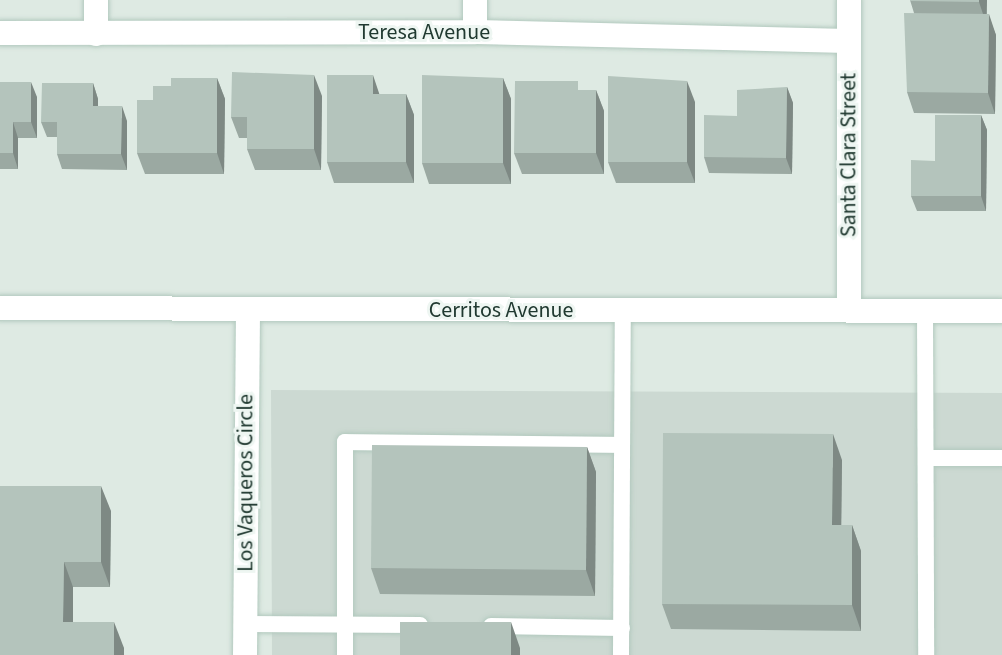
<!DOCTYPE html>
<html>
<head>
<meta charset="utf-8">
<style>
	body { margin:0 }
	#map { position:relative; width:1002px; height:655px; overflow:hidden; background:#deeae3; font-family:"Source Sans 3",sans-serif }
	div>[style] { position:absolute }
	.built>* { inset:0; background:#ccd9d2 }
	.roads { filter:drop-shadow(0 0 2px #b2c9be) drop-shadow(0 0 2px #b2c9be) }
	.service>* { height:16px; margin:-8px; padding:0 8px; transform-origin:8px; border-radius:8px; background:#fff }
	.minor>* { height:24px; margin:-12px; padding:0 12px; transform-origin:12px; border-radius:12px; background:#fff }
	.secondary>* { height:24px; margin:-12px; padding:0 12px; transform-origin:12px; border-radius:12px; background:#fff }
	.wall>* { inset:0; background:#9ba9a2 }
	.shaded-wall>* { inset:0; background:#7e8984 }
	.building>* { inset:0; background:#b4c4bc }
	span { translate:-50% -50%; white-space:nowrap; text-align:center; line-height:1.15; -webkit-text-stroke:6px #eef6f2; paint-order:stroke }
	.street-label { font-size:22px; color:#203930 }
</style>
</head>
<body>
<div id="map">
	<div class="built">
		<div style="clip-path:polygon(271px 390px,1002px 393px,1002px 655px,272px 655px)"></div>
	</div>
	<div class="roads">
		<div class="service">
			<div style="left:925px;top:310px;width:345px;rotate:89.8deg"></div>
			<div style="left:926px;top:458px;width:76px"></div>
			<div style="left:245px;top:624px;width:175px;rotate:0.3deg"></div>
			<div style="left:491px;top:626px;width:131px;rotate:0.9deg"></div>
			<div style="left:345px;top:655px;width:213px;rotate:-90deg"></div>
			<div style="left:345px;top:442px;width:276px;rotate:0.6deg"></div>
			<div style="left:621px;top:655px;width:343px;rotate:-89.7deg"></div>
		</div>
		<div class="minor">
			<div style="left:96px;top:0;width:34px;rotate:90deg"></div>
			<div style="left:475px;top:0;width:32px;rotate:90deg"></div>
			<div style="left:849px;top:0;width:310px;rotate:90deg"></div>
			<div style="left:0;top:33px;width:475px;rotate:-0.1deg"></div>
			<div style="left:475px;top:32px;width:373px;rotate:1.4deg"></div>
			<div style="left:245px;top:655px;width:345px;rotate:-89.5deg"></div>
		</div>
		<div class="secondary">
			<div style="left:0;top:308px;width:1002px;rotate:0.17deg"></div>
		</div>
	</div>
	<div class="wall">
		<div style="clip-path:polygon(910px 0,987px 0,987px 14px,996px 35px,995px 114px,914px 113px,907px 92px,914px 13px)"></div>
		<div style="clip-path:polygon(217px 78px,225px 99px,224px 174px,145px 174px,137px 153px,153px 100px,171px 86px)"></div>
		<div style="clip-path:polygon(503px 78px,511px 99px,511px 184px,429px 184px,422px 163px)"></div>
		<div style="clip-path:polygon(0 82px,37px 97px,37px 138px,18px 138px,18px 169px,0 169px)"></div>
		<div style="clip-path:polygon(93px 83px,98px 99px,98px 106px,127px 121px,127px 170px,62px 169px,57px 154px,57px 137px,47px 137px,41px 122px)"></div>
		<div style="clip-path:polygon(787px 87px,793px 103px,792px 174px,709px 173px,704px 157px,737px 116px)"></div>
		<div style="clip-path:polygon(581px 90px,596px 90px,604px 111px,604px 174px,522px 174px,514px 153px)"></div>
		<div style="clip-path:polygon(379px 94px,406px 94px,414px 115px,414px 183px,334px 183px,327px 162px)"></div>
		<div style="clip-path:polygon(322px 96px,321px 170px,255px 170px,247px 149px,247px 138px,239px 138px,231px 117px)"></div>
		<div style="clip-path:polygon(695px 102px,695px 183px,616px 183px,608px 162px)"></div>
		<div style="clip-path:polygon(981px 115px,987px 130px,986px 211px,917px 211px,911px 196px)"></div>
		<div style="clip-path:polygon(587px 447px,596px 472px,595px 596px,380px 594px,371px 568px)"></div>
		<div style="clip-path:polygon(842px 460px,841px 525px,852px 525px,861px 551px,861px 631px,671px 629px,662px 604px)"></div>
		<div style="clip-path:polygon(0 486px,111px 511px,110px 587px,73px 587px,73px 622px,124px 648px,0 655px)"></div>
	</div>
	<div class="shaded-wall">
		<div style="clip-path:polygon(979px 0,987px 0,986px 23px,979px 2px)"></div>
		<div style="clip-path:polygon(989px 14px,996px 35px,995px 114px,988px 93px)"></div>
		<div style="clip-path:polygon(314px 75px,322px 96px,321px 170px,314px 149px)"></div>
		<div style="clip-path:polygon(373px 75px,380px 96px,373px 94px)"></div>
		<div style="clip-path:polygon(217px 78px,225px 99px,224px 174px,217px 153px)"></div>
		<div style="clip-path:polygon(503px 78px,511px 99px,511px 184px,503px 163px)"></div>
		<div style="clip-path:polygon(687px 81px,695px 102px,695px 183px,687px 162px)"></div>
		<div style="clip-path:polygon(31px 82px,37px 97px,37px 138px,31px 122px)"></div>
		<div style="clip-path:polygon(93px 83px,98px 99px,98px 121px,93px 106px)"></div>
		<div style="clip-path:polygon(787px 87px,793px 103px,792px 174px,786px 158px)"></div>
		<div style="clip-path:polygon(596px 90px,604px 111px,604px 174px,596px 153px)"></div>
		<div style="clip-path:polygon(406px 94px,414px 115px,414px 183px,406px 162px)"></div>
		<div style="clip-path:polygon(122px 106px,127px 121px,127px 170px,121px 154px)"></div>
		<div style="clip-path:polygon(981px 115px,987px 130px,986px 211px,981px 196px)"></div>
		<div style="clip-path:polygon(13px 122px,18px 138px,18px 169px,13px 153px)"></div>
		<div style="clip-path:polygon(833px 434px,842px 460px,841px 550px,832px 525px)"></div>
		<div style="clip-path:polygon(587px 447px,596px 472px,595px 596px,586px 570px)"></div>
		<div style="clip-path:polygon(101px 486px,111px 511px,110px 587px,101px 562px)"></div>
		<div style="clip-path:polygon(852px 525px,861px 551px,861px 631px,852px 605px)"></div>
		<div style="clip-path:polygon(64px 562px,73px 587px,73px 647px,63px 622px)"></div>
		<div style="clip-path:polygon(114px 622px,124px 648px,124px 655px,114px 655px)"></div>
		<div style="clip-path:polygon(511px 622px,520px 648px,520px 655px,511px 655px)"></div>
	</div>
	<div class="building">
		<div style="clip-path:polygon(910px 0,979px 0,979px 2px,910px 1px)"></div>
		<div style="clip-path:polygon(904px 13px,989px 14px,988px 93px,907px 92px)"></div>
		<div style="clip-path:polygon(232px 72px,314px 75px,314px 149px,247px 149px,247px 117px,231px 117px)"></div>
		<div style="clip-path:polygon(327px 75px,373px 75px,373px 94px,406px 94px,406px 162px,327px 162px)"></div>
		<div style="clip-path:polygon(422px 75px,503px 78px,503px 163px,422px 163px)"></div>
		<div style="clip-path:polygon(608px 76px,687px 81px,687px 162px,608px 162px)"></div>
		<div style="clip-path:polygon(171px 78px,217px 78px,217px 153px,137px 153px,137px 100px,153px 100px,153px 86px,171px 86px)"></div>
		<div style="clip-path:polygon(515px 81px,578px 81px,578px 90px,596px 90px,596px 153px,514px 153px)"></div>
		<div style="clip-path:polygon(0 82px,31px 82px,31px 122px,13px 122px,13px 153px,0 153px)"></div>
		<div style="clip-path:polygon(42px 83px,93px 83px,93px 106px,122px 106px,121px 154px,57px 154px,57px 122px,41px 122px)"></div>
		<div style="clip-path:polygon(787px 87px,786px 158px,704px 157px,704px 115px,737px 116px,737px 90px)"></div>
		<div style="clip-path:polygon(935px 115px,981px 115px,981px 196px,911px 196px,911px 160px,935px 161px)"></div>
		<div style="clip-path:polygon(663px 433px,833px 434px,832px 525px,852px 525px,852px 605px,662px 604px)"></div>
		<div style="clip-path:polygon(372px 445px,587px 447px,586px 570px,371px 568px)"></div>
		<div style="clip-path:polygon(0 486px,101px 486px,101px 562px,64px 562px,63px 622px,114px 622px,114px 655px,0 655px)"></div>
		<div style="clip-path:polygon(400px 622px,511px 622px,511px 655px,400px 655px)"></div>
	</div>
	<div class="street-label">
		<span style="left:424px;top:33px">Teresa Avenue</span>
		<span style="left:849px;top:155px;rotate:-90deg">Santa Clara Street</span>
		<span style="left:501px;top:311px">Cerritos Avenue</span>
		<span style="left:246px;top:483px;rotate:-90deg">Los Vaqueros Circle</span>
	</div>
</div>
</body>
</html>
